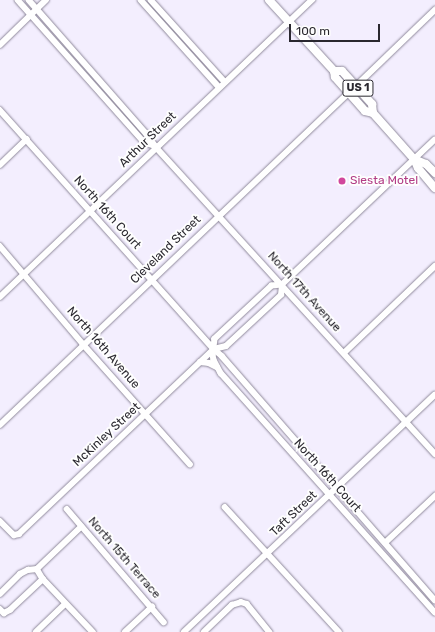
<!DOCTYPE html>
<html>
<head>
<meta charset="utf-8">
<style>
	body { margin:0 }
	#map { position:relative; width:435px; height:632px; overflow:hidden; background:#f3eefe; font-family:Rubik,sans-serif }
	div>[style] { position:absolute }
	.roads { filter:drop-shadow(0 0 1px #908a9c) drop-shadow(0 0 1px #908a9c) }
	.street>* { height:5.5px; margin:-2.75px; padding:0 2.75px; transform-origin:2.75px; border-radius:2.75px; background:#fff }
	.primary>* { height:8px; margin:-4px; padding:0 4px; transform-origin:4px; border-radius:4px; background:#fff }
	.dots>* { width:11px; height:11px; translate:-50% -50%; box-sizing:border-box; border:2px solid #fefefe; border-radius:50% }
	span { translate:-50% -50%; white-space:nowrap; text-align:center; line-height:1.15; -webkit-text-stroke:4px #fefefe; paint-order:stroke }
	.shield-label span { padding:1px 3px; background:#fefefe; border:1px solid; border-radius:3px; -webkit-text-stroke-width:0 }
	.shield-label { font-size:11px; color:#2a282f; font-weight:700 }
	.street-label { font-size:12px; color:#2a282f }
	.hotel-label { font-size:12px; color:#b23c85 }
	.left { translate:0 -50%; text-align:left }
	.scale { position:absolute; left:289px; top:24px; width:91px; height:18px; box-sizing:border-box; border:2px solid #2a282f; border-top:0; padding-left:5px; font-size:12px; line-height:14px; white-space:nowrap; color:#2a282f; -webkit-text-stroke:3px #fefefe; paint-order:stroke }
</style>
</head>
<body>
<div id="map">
	<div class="roads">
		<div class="street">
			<div style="left:18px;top:0;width:190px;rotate:48.4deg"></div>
			<div style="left:144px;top:142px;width:12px;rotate:20deg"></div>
			<div style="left:29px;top:0;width:177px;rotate:48.7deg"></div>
			<div style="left:146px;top:133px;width:17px;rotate:54deg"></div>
			<div style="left:156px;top:147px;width:415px;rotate:47.7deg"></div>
			<div style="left:141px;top:0;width:117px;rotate:48.1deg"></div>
			<div style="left:151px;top:0;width:110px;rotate:47.9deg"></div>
			<div style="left:0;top:45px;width:64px;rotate:-44.4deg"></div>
			<div style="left:356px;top:86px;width:110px;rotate:-43.9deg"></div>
			<div style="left:0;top:110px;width:321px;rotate:48.2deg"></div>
			<div style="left:214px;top:349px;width:11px;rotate:41deg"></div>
			<div style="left:222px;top:356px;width:324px;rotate:48.9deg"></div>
			<div style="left:435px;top:140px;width:211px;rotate:136.5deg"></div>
			<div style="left:282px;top:285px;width:10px;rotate:174deg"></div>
			<div style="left:272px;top:286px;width:78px;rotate:137.1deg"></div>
			<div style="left:215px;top:339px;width:16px;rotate:97deg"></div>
			<div style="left:213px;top:355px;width:5px;rotate:79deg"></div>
			<div style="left:214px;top:360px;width:15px;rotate:62deg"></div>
			<div style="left:221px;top:373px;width:321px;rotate:48.2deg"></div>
			<div style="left:0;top:165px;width:37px;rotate:-44deg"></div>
			<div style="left:0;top:246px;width:128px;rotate:49.7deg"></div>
			<div style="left:83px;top:344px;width:161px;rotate:48.3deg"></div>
			<div style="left:0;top:297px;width:431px;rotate:-43.6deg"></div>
			<div style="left:344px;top:353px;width:126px;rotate:-43.7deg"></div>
			<div style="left:200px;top:362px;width:9px;rotate:6deg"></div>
			<div style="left:209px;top:363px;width:9px;rotate:27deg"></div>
			<div style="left:0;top:425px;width:482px;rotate:-43.6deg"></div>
			<div style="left:225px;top:507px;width:169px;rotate:47.6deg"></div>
			<div style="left:67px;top:509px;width:149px;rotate:49.4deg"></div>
			<div style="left:0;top:521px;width:20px;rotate:45deg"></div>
			<div style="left:14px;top:535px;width:5px;rotate:-11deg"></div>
			<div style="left:19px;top:534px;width:269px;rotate:-43.5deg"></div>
			<div style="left:214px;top:349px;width:12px;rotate:-14deg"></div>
			<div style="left:226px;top:346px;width:75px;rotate:-42.8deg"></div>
			<div style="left:281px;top:295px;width:10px;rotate:-84deg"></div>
			<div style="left:385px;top:543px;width:69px;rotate:-43.2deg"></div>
			<div style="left:37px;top:569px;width:12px;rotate:59deg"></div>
			<div style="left:43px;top:579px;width:73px;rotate:46.7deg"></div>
			<div style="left:37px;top:569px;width:61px;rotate:-43.7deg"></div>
			<div style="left:0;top:594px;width:28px;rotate:-45deg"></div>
			<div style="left:20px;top:574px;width:9px;rotate:-27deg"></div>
			<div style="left:28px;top:570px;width:9px;rotate:-6deg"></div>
			<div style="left:0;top:609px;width:6px;rotate:45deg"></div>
			<div style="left:4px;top:613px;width:7px;rotate:-27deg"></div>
			<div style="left:10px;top:610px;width:45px;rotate:-43.2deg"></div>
			<div style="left:36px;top:632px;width:40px;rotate:-44deg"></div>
			<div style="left:125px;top:632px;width:37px;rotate:-43deg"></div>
			<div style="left:184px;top:632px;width:345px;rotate:-43.4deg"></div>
			<div style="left:204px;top:632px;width:39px;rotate:-44deg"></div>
			<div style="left:232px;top:605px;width:9px;rotate:-18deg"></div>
			<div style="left:241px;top:602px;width:6px;rotate:18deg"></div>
			<div style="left:247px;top:604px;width:36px;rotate:51deg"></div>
		</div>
		<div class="primary">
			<div style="left:269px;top:0;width:96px;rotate:47.5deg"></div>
			<div style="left:334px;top:71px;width:6px;rotate:81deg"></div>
			<div style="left:335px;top:77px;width:45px;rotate:48.6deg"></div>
			<div style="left:365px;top:111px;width:8px;rotate:14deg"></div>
			<div style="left:373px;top:113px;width:62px;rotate:48.3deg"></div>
			<div style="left:414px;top:159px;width:10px;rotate:66deg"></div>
			<div style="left:418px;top:168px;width:26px;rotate:50deg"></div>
			<div style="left:334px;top:71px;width:8px"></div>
			<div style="left:342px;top:71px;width:45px;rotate:47.7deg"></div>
			<div style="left:372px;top:104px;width:9px;rotate:84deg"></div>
			<div style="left:414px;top:159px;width:13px;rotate:23deg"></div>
			<div style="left:426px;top:164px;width:13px;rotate:45deg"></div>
		</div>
	</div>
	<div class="dots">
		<div style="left:342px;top:181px;background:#d1479c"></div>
	</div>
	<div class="shield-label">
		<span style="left:358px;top:88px">US 1</span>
	</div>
	<div class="street-label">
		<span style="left:148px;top:140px;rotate:-44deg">Arthur Street</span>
		<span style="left:107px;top:213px;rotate:48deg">North 16th Court</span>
		<span style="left:166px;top:250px;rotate:-44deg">Cleveland Street</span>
		<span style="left:304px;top:292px;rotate:48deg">North 17th Avenue</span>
		<span style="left:103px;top:348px;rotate:49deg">North 16th Avenue</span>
		<span style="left:107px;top:435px;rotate:-43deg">McKinley Street</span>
		<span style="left:327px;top:476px;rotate:48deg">North 16th Court</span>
		<span style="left:294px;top:514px;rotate:-44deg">Taft Street</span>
		<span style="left:124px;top:558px;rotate:49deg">North 15th Terrace</span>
	</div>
	<div class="hotel-label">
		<span class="left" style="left:350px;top:181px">Siesta Motel</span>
	</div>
	<div class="scale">100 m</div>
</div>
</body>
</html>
